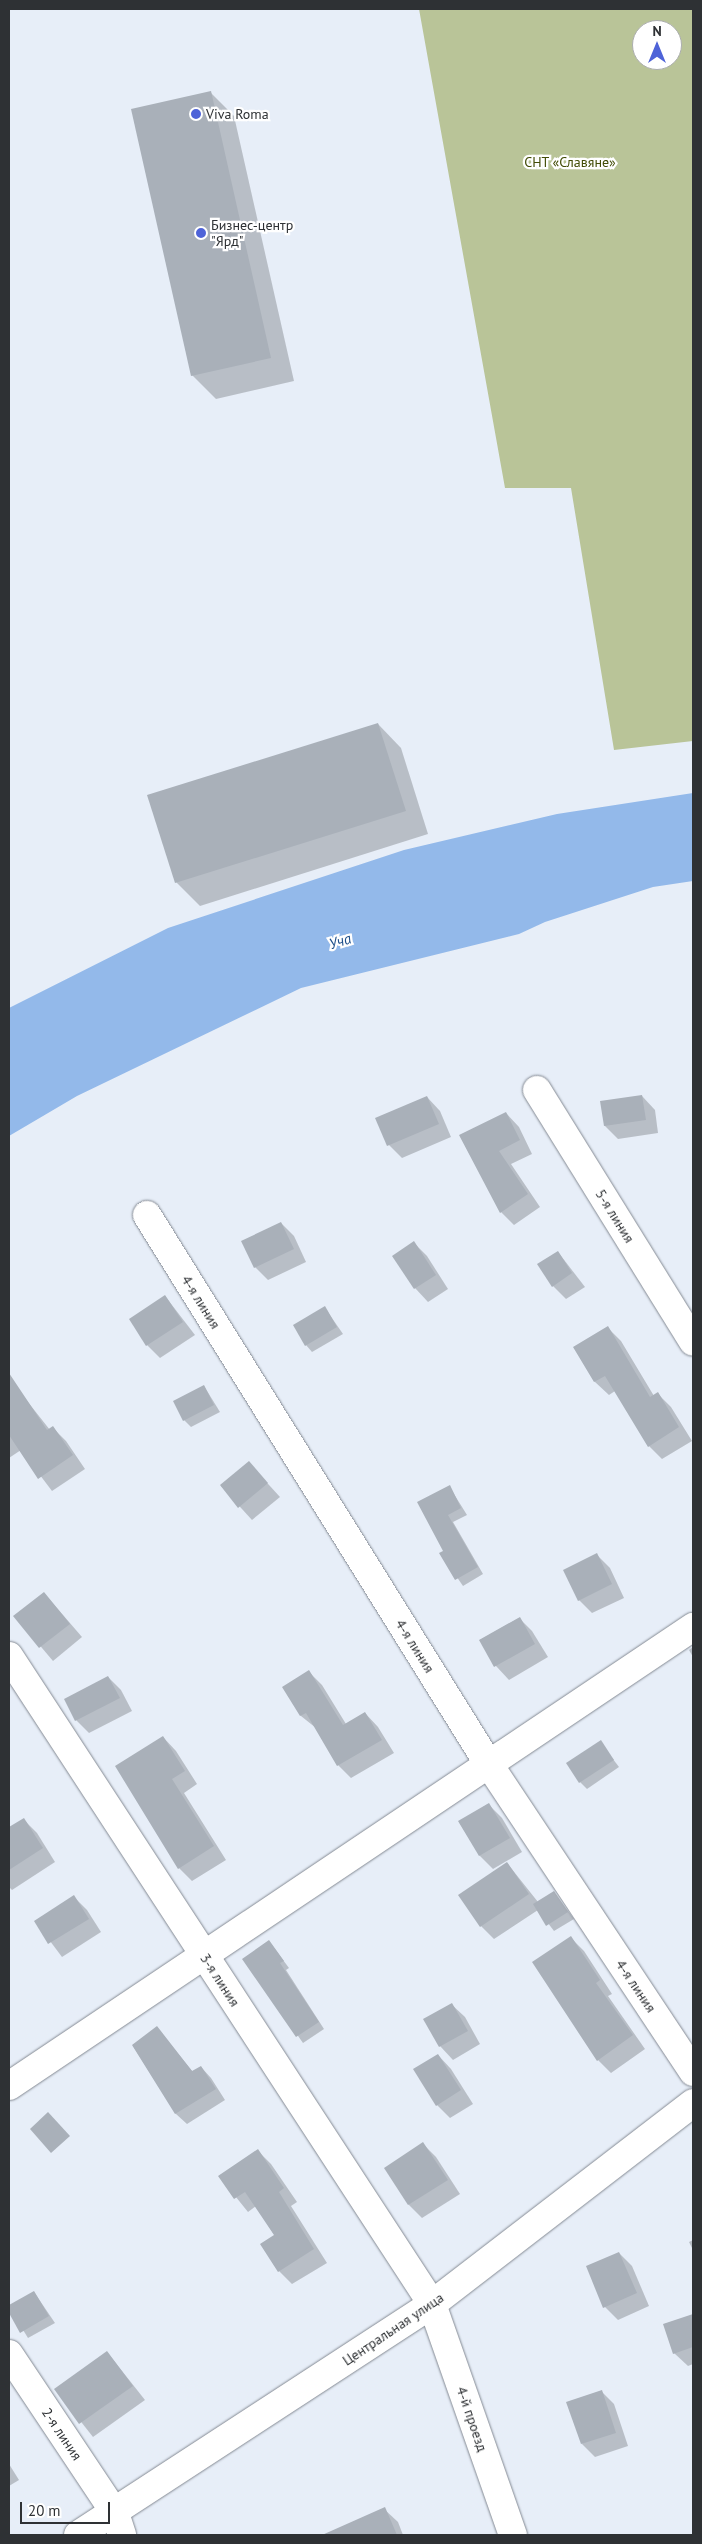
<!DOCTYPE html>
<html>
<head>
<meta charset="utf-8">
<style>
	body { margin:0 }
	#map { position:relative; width:702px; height:2544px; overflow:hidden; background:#e7eef8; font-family:"PT Sans",sans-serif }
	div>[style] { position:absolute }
	.green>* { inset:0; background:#b9c498 }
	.water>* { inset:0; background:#93b9ea }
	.shadow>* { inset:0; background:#0003 }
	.building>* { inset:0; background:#a9b0b9 }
	.roads { filter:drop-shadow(0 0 1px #848a93) drop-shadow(0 0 1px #848a93) }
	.minor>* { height:28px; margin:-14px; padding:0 14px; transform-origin:14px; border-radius:14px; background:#fff }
	.dots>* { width:14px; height:14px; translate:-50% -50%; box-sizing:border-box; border:2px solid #fff; border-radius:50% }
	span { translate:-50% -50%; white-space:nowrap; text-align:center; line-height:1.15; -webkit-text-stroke:4.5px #fff; paint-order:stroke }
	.poi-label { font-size:14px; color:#2e3134 }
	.left { translate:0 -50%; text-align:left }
	.park-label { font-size:14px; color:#424c06 }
	.street-label { font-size:14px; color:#2e3134 }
	.water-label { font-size:15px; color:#1d4e89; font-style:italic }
	.frame { position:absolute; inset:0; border:10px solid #2e3134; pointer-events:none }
	.north { position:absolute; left:632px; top:20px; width:50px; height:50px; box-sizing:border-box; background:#fff; border:1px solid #abadae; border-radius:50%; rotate:0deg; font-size:14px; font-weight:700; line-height:20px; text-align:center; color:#2e3134 }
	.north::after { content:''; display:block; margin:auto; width:18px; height:22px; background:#4e63d8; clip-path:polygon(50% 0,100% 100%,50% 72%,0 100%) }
	.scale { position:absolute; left:20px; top:2502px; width:90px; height:22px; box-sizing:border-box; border:2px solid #2e3134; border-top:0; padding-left:6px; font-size:15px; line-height:18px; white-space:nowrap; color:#2e3134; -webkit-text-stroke:4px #fff; paint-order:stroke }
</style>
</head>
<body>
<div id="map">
	<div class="green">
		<div style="clip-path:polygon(evenodd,419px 9px,693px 9px,693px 741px,614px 750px,571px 488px,505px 488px,419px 9px,642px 30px,672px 30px,672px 60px,642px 60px,642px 30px)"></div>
	</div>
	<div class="water">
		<div style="clip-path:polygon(693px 793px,693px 881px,653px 887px,545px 922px,519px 934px,301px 988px,77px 1096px,9px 1136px,9px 1008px,168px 928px,404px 850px,557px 814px)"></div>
	</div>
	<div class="shadow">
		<div style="clip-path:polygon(210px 92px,234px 116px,294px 381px,216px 399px,192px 375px)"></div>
		<div style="clip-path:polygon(378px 724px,401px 748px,428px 834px,200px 906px,176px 882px)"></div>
		<div style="clip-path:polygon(642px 1096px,655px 1110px,658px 1133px,618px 1139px,605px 1126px,602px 1102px)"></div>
		<div style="clip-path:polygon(427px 1097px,440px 1111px,451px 1137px,402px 1158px,389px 1145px)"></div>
		<div style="clip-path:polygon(506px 1113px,519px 1127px,532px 1154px,511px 1164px,540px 1207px,514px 1225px,501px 1212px,460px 1136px)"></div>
		<div style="clip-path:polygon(281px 1223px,294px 1236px,306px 1262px,268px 1280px,255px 1267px)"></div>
		<div style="clip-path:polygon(414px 1243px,427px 1256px,448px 1289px,428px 1302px,415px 1288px)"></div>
		<div style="clip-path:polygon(558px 1252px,585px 1287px,566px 1299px,553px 1286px)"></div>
		<div style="clip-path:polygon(165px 1296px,195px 1335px,160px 1358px,147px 1345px)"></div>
		<div style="clip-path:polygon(325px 1308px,343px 1334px,312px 1352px,306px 1345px)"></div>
		<div style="clip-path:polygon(608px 1328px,621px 1341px,654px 1396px,658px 1394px,671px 1407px,692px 1441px,662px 1459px,649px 1446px,615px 1391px,609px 1395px,595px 1382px,575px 1348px)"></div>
		<div style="clip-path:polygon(204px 1386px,220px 1412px,191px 1427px,184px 1420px)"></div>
		<div style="clip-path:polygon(20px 1392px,50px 1430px,53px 1428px,66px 1441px,85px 1469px,52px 1491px,21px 1450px,9px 1458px,9px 1400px)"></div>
		<div style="clip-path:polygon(249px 1463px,280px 1497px,252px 1520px,221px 1486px)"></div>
		<div style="clip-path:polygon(449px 1486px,467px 1515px,453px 1522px,483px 1574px,463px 1586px,441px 1554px,444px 1552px)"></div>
		<div style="clip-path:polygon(597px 1555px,610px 1568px,624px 1598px,592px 1613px,579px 1600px)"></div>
		<div style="clip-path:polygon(44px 1593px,82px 1637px,53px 1661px,15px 1616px)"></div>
		<div style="clip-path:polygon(519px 1618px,532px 1631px,548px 1657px,509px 1680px,496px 1666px,480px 1640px)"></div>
		<div style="clip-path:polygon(693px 1647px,693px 1657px,689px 1650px)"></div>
		<div style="clip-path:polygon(309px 1672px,322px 1685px,346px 1724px,365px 1713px,378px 1727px,394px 1753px,351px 1778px,338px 1765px,316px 1728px,301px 1716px,284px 1688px)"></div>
		<div style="clip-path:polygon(108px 1677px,121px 1690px,132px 1711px,89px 1733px,76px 1720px)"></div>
		<div style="clip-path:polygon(163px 1737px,176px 1751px,197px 1784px,184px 1793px,226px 1860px,192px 1881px,179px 1868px)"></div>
		<div style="clip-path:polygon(600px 1742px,619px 1767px,587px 1789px,580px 1782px)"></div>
		<div style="clip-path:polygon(488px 1804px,502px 1818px,522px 1852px,493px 1869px,480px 1856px,459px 1822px)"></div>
		<div style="clip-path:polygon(24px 1820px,37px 1833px,55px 1862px,12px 1890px,9px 1887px,9px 1829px)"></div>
		<div style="clip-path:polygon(507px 1863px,538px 1902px,554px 1892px,574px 1919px,554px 1931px,538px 1910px,494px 1939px,481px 1926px)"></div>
		<div style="clip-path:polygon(74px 1897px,87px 1910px,101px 1932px,62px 1957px,35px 1921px)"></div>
		<div style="clip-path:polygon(571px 1938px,584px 1951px,612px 1994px,608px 1996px,645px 2049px,611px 2073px,598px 2060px)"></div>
		<div style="clip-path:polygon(269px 1941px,289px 1968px,286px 1970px,324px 2029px,303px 2043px,244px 1959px)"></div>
		<div style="clip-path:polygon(451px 2004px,465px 2017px,480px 2044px,453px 2060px,440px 2046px,425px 2020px)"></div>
		<div style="clip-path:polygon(157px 2028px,193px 2072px,201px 2067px,211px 2078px,225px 2100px,187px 2124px,176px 2114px,133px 2046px)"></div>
		<div style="clip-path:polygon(438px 2055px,451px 2069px,473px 2104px,450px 2118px,437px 2105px)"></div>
		<div style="clip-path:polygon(423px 2144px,436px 2157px,460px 2194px,422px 2218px,409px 2205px,386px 2169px)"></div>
		<div style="clip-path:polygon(258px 2151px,271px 2164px,297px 2202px,291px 2206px,327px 2263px,292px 2284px,279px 2271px,275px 2236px,256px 2206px,248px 2212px,219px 2176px)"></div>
		<div style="clip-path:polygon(693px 2240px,693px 2250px,689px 2242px)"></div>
		<div style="clip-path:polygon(619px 2253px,632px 2266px,649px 2306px,618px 2320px,605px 2307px)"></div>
		<div style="clip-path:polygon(34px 2292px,55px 2323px,28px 2338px,9px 2307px)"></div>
		<div style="clip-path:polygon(693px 2315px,693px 2364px,688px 2366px,674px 2353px,665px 2324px)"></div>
		<div style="clip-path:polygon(107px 2352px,145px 2400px,93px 2437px,56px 2390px)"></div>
		<div style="clip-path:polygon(601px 2391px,614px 2404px,628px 2446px,595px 2457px,582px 2444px)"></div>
		<div style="clip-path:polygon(9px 2464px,19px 2480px,9px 2486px)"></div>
		<div style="clip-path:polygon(384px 2509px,398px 2522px,403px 2535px,342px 2535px,339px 2529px)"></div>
	</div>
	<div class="building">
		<div style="clip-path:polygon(211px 91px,271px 358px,191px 376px,131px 109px)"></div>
		<div style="clip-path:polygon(378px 723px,406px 811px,175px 883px,147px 795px)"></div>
		<div style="clip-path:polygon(642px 1095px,646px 1120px,604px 1126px,600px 1101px)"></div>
		<div style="clip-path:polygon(427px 1096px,439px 1124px,387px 1146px,375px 1118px)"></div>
		<div style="clip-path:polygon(506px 1112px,520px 1140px,499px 1151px,528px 1194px,500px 1213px,459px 1135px)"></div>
		<div style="clip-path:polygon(281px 1222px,294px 1249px,254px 1268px,241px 1241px)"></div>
		<div style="clip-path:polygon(414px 1241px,436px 1275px,414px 1289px,392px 1256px)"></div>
		<div style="clip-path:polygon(558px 1251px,572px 1273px,552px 1287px,537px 1264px)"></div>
		<div style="clip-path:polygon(165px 1295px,183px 1322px,146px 1346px,129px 1319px)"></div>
		<div style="clip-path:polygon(325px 1306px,337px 1327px,305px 1346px,293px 1325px)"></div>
		<div style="clip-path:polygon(608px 1326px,650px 1397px,658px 1392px,679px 1427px,648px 1447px,605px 1376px,594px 1382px,573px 1347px)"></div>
		<div style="clip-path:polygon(9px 1373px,47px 1430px,53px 1426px,73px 1455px,38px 1479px,9px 1435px)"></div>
		<div style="clip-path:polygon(204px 1385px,214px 1405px,183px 1421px,173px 1401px)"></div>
		<div style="clip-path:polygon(249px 1461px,268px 1483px,238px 1508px,220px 1485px)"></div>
		<div style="clip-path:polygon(450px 1485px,461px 1508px,448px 1515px,478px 1567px,455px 1580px,439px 1553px,443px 1551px,417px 1502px)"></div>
		<div style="clip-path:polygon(597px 1553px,612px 1584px,578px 1601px,563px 1570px)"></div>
		<div style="clip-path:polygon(44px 1592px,70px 1624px,39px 1648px,13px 1616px)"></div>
		<div style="clip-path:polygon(520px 1617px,535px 1644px,494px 1667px,479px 1640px)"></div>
		<div style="clip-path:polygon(309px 1670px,343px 1725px,365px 1712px,382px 1740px,337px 1766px,306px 1713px,300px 1716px,282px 1687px)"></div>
		<div style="clip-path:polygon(108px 1676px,120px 1698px,75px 1721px,64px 1699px)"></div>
		<div style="clip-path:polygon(163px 1736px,185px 1771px,172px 1779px,214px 1846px,178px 1869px,115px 1766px)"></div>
		<div style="clip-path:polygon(601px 1740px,614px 1760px,579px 1783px,566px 1763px)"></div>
		<div style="clip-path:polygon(489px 1803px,510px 1838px,479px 1856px,458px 1821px)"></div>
		<div style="clip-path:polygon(24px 1818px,43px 1848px,9px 1870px,9px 1827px)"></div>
		<div style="clip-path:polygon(507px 1862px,529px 1894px,480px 1927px,458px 1895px)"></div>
		<div style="clip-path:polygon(554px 1891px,568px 1912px,546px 1926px,533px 1904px)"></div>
		<div style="clip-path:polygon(74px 1895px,89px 1919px,48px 1944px,34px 1921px)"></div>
		<div style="clip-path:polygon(571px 1936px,600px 1980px,596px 1983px,633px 2035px,597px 2061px,532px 1962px)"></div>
		<div style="clip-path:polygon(269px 1940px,284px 1961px,280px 1963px,319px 2022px,296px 2037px,242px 1959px)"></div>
		<div style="clip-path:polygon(452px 2003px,468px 2031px,439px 2047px,423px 2019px)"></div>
		<div style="clip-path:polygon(157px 2026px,192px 2071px,201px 2066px,216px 2089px,175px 2114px,132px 2045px)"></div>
		<div style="clip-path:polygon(438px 2054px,461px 2090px,436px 2106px,413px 2069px)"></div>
		<div style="clip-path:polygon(48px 2112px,70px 2136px,51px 2153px,30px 2129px)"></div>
		<div style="clip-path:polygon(423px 2142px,448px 2180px,408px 2205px,384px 2168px)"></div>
		<div style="clip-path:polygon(258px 2149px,284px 2188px,279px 2192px,314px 2249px,278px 2272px,260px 2244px,274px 2235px,245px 2192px,234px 2199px,218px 2176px)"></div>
		<div style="clip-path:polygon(619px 2252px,637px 2293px,603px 2308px,586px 2266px)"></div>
		<div style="clip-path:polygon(34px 2291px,49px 2316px,20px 2333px,9px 2313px,9px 2305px)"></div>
		<div style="clip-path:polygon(693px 2314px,693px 2347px,673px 2354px,663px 2324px)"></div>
		<div style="clip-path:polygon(107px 2351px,133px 2386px,79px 2424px,54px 2389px)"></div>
		<div style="clip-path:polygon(602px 2390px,616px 2433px,581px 2444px,566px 2402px)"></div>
		<div style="clip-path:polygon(385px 2507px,397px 2535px,322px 2535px)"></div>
	</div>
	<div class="roads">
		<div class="minor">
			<div style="left:537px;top:1090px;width:296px;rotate:58.2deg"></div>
			<div style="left:147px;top:1215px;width:645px;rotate:58.11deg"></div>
			<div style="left:488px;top:1763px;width:371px;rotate:56.4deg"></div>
			<div style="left:9px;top:1656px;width:774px;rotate:56.86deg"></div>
			<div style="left:432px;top:2304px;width:245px;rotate:70.7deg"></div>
			<div style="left:9px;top:2086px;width:824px;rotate:-33.86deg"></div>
			<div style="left:9px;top:2354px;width:191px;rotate:56.3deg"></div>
			<div style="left:115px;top:2513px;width:23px;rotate:72deg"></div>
			<div style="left:78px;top:2535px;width:423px;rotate:-33.1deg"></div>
			<div style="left:432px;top:2304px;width:329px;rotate:-37.6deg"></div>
		</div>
	</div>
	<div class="dots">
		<div style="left:196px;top:114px;background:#4e63d8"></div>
		<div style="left:201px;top:233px;background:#4e63d8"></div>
	</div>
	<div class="poi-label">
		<span class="left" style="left:206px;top:114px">Viva Roma</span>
		<span class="left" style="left:211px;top:233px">Бизнес-центр<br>"Ярд"</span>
	</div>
	<div class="park-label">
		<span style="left:570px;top:162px">СНТ «Славяне»</span>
	</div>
	<div class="street-label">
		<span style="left:615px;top:1216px;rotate:58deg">5-я линия</span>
		<span style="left:201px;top:1302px;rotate:58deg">4-я линия</span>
		<span style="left:415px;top:1646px;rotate:58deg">4-я линия</span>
		<span style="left:220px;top:1980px;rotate:57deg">3-я линия</span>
		<span style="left:636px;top:1986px;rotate:56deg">4-я линия</span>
		<span style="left:393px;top:2329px;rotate:-34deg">Центральная улица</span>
		<span style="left:472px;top:2419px;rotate:71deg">4-й проезд</span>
		<span style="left:62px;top:2434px;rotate:56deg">2-я линия</span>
	</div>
	<div class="water-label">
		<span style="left:340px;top:941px;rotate:-18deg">Уча</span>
	</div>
	<div class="frame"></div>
	<div class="north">N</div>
	<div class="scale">20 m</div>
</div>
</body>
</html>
